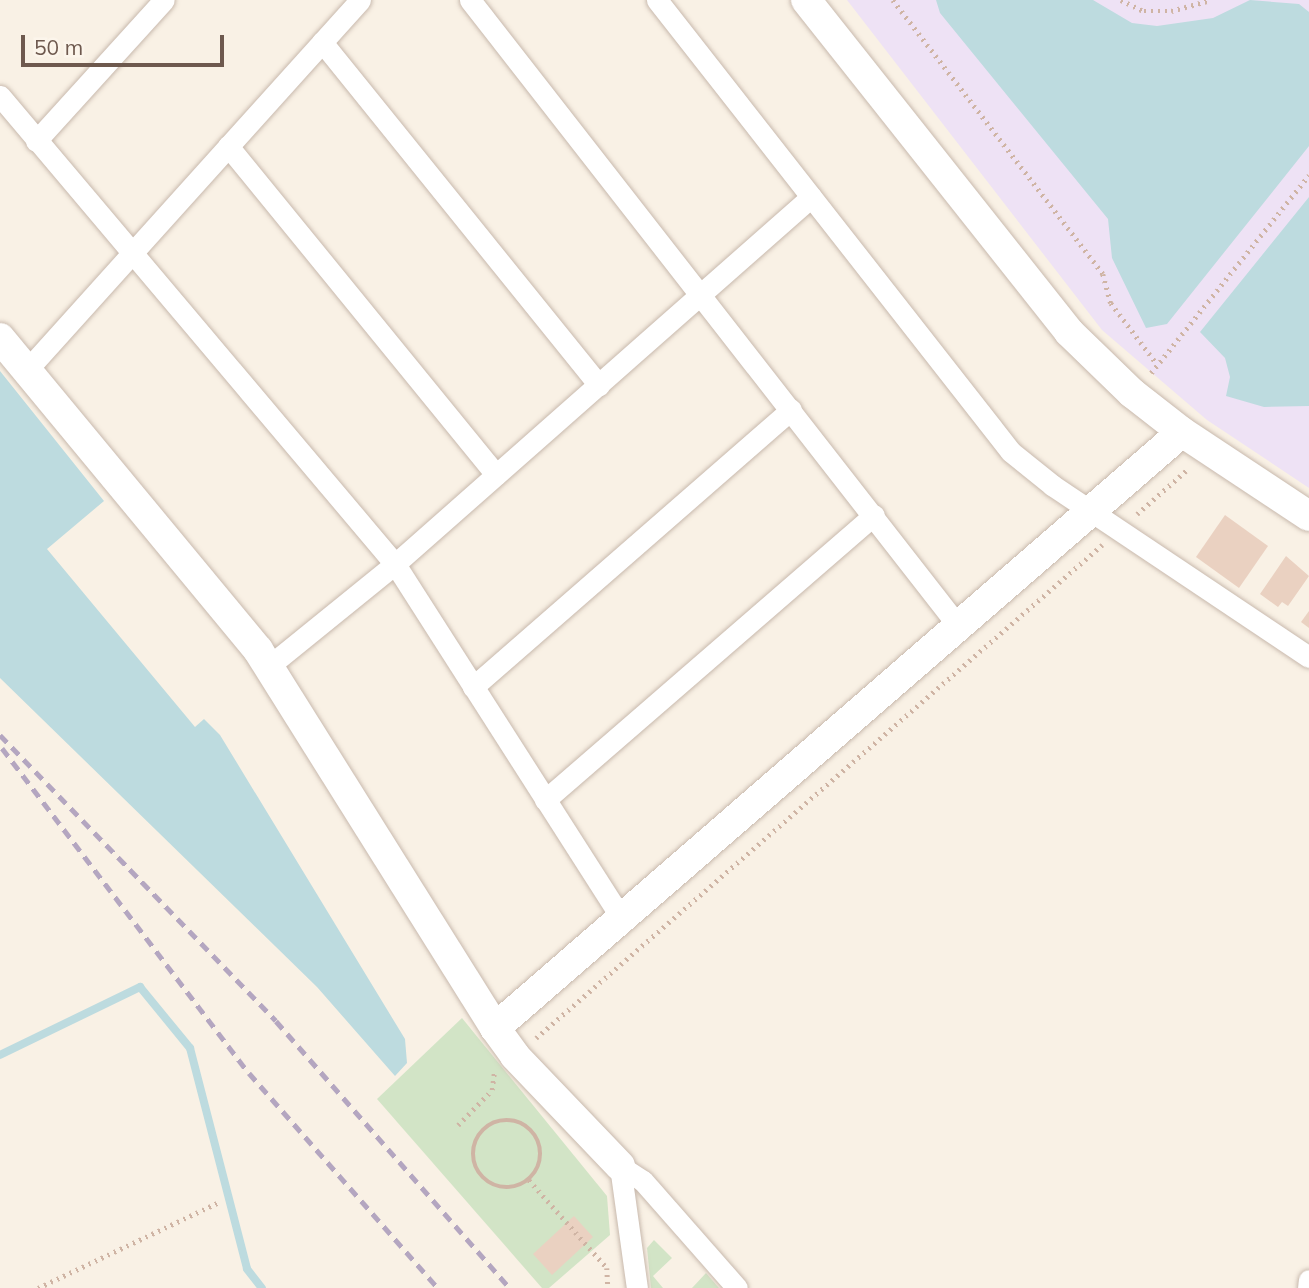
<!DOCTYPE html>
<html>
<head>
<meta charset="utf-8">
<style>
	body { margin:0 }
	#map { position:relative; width:1309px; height:1288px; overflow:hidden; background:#f9f1e5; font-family:Mulish,sans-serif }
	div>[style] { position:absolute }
	.education>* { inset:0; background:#eee2f5 }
	.green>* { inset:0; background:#d2e4c6 }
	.water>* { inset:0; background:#bddbdf }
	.stream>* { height:8px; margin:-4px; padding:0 4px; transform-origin:4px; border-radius:4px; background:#bddbdf }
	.building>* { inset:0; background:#ead1c1 }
	.path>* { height:4.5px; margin-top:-2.25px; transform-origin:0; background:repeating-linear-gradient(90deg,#cfb4a4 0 2px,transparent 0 7px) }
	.path>.ring { margin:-2.25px; padding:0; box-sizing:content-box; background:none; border:4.5px solid #cfb4a4; border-radius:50% }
	.roads { filter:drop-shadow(0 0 2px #c8b9ad) drop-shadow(0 0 2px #c8b9ad) }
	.street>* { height:21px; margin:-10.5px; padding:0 10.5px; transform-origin:10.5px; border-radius:10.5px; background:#fff }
	.secondary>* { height:30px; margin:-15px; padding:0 15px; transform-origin:15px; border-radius:15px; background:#fff }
	.rail>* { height:5px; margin-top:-2.5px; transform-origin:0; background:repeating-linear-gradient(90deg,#b4a6c0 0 10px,transparent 0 17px) }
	span { translate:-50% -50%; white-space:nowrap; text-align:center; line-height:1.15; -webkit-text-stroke:5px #fcf5eb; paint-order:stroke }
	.scale { position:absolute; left:21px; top:35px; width:203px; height:32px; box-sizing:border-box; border:4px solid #6e594e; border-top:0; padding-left:9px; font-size:21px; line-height:24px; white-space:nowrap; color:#6e594e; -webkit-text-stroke:5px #fcf5eb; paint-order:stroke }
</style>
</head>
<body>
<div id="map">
	<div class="education">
		<div style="clip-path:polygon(847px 0,1309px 0,1309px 488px,1207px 420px,1102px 330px)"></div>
	</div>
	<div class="green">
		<div style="clip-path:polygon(462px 1018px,607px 1196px,610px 1235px,549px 1288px,542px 1288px,377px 1099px)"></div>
		<div style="clip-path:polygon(654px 1240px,672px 1258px,653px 1276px,663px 1288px,651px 1288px,647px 1248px)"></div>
		<div style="clip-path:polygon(706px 1273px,719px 1288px,692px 1288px)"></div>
	</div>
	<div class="water">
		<div style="clip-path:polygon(936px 0,1093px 0,1132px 23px,1157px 26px,1213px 18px,1250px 0,1299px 4px,1309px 12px,1309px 146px,1167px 324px,1146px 328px,1112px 258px,1108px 219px,940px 13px)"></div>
		<div style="clip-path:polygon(1309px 197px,1309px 406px,1264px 407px,1226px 396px,1230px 377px,1225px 358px,1200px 332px)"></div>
		<div style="clip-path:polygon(0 371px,104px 501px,47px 549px,195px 727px,204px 719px,220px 735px,405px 1039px,407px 1063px,395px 1076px,317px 987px,0 678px)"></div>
	</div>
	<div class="stream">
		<div style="left:0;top:1055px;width:156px;rotate:-25.9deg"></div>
		<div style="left:140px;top:987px;width:79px;rotate:50.7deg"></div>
		<div style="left:190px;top:1048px;width:228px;rotate:75.5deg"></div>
		<div style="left:247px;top:1269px;width:24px;rotate:52deg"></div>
	</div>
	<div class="building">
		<div style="clip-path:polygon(1225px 515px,1268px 546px,1239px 588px,1196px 557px)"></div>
		<div style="clip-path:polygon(1286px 556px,1309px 576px,1288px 606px,1282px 602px,1278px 607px,1260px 594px)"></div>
		<div style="clip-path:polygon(1309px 611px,1309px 628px,1301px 622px)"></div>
		<div style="clip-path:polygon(574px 1216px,593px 1237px,552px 1275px,533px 1254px)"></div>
	</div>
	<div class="path">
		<div style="left:893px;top:0;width:345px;rotate:52.5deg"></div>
		<div style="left:1103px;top:274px;width:30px;rotate:75deg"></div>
		<div style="left:1111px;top:303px;width:76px;rotate:53deg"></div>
		<div style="left:1121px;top:0;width:25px;rotate:26deg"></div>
		<div style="left:1144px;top:11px;width:27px"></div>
		<div style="left:1171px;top:11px;width:41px;rotate:-15.4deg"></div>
		<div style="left:1151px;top:373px;width:253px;rotate:-51.4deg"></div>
		<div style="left:1137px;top:514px;width:68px;rotate:-41.4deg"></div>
		<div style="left:536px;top:1038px;width:751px;rotate:-41.06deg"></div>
		<div class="ring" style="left:473px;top:1120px;width:63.5px;height:63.5px"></div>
		<div style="left:458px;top:1125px;width:49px;rotate:-45.8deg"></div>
		<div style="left:492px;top:1090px;width:17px;rotate:-83deg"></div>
		<div style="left:529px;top:1180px;width:118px;rotate:48.4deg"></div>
		<div style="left:607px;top:1268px;width:20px;rotate:87deg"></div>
		<div style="left:38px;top:1288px;width:200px;rotate:-25.4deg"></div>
	</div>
	<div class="roads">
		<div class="street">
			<div style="left:470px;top:0;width:795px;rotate:52.05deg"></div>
			<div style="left:657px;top:0;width:574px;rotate:51.93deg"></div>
			<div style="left:1011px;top:452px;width:53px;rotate:38.8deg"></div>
			<div style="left:1052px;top:485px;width:309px;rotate:33.8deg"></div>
			<div style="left:322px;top:42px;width:441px;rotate:51.1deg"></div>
			<div style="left:0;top:96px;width:612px;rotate:49.84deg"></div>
			<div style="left:395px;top:564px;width:424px;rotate:57.4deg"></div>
			<div style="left:36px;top:141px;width:190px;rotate:-47.8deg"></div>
			<div style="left:228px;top:146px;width:424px;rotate:50.8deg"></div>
			<div style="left:26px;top:371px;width:499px;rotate:-48deg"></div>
			<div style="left:269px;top:666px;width:162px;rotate:-39deg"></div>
			<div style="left:395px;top:564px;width:555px;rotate:-41.42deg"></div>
			<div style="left:473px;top:687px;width:422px;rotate:-41.1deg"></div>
			<div style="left:545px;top:800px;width:435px;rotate:-40.9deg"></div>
			<div style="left:620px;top:1166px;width:27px;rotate:33deg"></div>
			<div style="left:643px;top:1181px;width:142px;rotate:48.7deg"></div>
			<div style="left:620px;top:1166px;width:123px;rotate:82.1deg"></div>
			<div style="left:1308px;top:1288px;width:8px;rotate:-83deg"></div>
		</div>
		<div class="secondary">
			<div style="left:806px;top:0;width:424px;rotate:51.6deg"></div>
			<div style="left:1069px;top:332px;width:88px;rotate:44.1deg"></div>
			<div style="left:1132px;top:393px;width:63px;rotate:38deg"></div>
			<div style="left:1182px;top:432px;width:152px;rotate:33.5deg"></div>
			<div style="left:0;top:338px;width:405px;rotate:50.4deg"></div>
			<div style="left:258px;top:650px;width:446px;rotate:57.9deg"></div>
			<div style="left:495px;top:1028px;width:34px;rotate:54deg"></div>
			<div style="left:515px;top:1056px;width:152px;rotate:46.3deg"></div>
			<div style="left:495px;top:1028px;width:909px;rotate:-40.94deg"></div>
		</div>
	</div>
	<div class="rail">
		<div style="left:0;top:735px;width:397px;rotate:46deg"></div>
		<div style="left:276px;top:1021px;width:355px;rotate:48.8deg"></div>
		<div style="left:2px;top:748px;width:408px;rotate:52.8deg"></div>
		<div style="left:249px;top:1073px;width:286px;rotate:48.7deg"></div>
	</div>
	<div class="scale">50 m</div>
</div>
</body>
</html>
